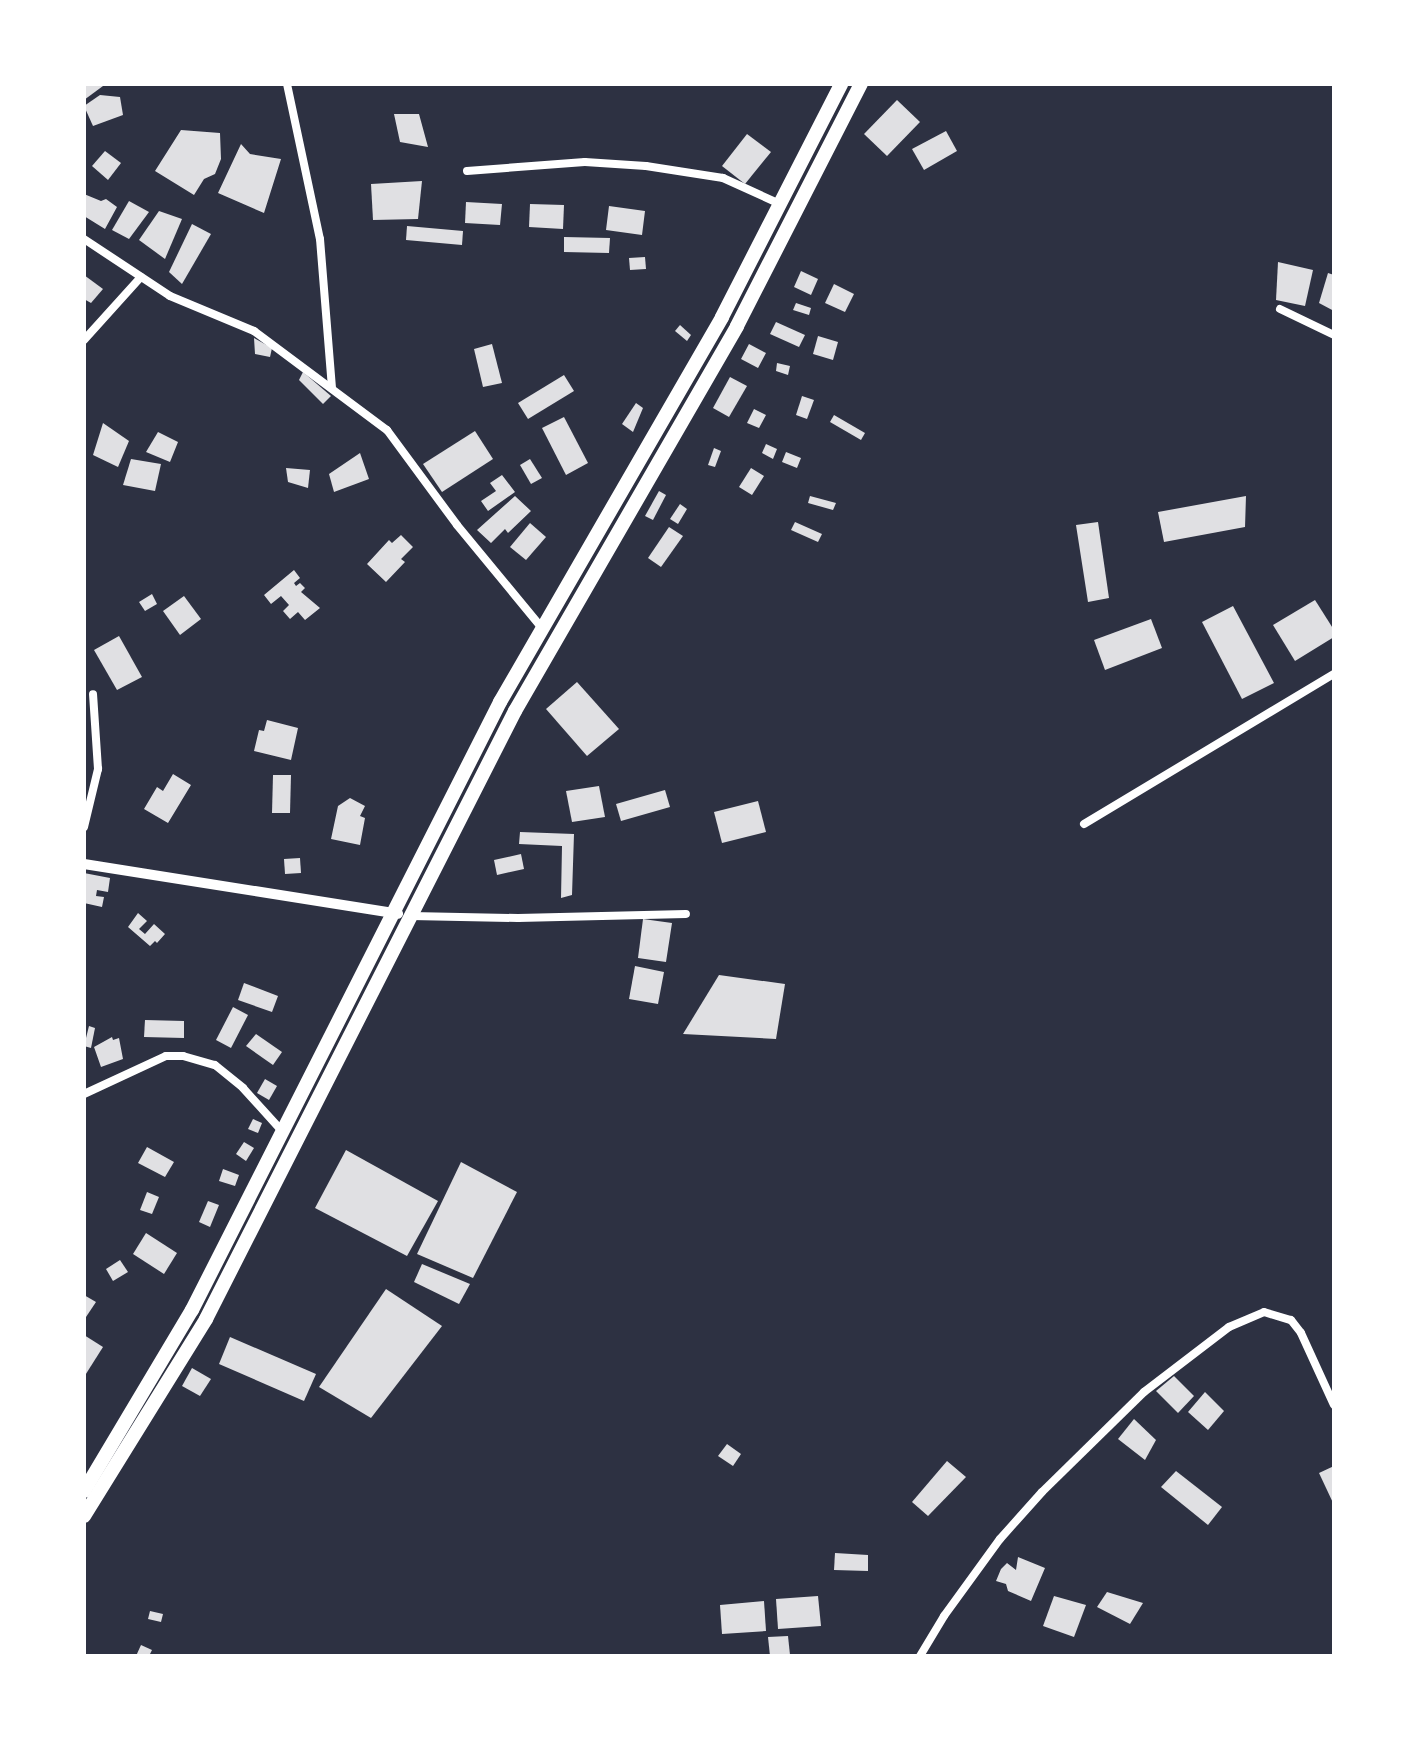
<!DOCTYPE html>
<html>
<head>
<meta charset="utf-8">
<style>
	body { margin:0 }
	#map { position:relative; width:1418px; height:1740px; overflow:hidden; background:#2d3142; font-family:"Roboto Condensed",sans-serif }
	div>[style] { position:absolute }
	.building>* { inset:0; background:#e0e0e3 }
	.minor>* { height:8px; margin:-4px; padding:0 4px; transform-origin:4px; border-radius:4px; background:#fff }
	.tertiary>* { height:10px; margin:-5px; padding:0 5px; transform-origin:5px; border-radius:5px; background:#fff }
	.primary>* { height:14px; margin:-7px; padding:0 7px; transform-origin:7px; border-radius:7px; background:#fff }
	span { translate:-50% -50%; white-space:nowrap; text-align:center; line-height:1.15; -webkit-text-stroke:6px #fff; paint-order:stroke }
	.frame { position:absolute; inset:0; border:86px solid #fff; pointer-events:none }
</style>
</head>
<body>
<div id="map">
	<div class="building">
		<div style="clip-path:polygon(84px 84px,101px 84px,103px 86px,84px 100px)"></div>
		<div style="clip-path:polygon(100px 95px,120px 97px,123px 115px,93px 126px,84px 106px)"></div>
		<div style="clip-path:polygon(897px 100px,920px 122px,887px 156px,864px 134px)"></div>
		<div style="clip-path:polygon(394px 114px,419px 114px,428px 147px,400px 142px)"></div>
		<div style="clip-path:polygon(181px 130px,220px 133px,221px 159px,215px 174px,204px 179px,194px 195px,155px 171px)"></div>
		<div style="clip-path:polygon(946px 131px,957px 151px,924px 170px,912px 149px)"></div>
		<div style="clip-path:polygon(747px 134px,771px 152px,745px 184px,722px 166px)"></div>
		<div style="clip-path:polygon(241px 144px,250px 154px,281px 159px,264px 213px,218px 193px)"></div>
		<div style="clip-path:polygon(105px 151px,121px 163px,108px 180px,92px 166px)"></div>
		<div style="clip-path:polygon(422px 181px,418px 219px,373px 220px,371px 184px)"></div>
		<div style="clip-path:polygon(84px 194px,101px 201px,106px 199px,117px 207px,105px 229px,84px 216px)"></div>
		<div style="clip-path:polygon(129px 201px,149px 212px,129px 239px,112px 230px)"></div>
		<div style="clip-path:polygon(466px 202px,502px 204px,500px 225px,465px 223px)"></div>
		<div style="clip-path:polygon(530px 204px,564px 205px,563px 229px,529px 227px)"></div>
		<div style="clip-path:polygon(609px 206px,645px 211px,642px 235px,606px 230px)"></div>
		<div style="clip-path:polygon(159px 211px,182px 219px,165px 259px,139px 240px)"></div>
		<div style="clip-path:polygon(192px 224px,211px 234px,182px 284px,169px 272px)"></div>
		<div style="clip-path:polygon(407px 226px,463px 231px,462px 245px,406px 240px)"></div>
		<div style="clip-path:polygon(564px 237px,610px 238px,609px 253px,564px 252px)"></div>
		<div style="clip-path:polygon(645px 257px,646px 269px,630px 270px,629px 258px)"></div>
		<div style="clip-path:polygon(1278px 262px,1313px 270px,1305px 306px,1276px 300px)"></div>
		<div style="clip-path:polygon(801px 271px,818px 279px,811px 295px,794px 287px)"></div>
		<div style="clip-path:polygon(1328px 273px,1334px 275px,1334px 311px,1319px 303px)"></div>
		<div style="clip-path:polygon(84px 275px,103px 289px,91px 303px,84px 299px)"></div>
		<div style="clip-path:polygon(834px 284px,854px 294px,845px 312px,825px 303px)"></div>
		<div style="clip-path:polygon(796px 303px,811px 308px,809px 315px,793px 310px)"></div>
		<div style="clip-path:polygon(776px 322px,805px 335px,799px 347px,770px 334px)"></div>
		<div style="clip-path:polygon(680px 325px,691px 335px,687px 341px,675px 331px)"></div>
		<div style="clip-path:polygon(818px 336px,838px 342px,833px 360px,813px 354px)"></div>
		<div style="clip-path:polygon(254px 338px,272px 348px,270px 357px,255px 354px)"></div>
		<div style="clip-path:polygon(492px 344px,502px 383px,483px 387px,474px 349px)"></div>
		<div style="clip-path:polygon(749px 344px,766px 353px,758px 368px,741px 359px)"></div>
		<div style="clip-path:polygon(777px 363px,790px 366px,788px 375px,776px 371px)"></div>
		<div style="clip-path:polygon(303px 372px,331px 396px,323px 404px,299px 380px)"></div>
		<div style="clip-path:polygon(564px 375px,574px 391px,528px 419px,518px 403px)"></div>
		<div style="clip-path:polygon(730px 377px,747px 386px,729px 417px,713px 408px)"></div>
		<div style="clip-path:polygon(802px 396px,814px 400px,807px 419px,796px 415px)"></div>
		<div style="clip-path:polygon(636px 403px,643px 408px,633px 432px,622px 424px)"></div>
		<div style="clip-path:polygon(754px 409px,766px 415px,759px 428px,747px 423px)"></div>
		<div style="clip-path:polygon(834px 415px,865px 433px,861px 440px,830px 422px)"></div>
		<div style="clip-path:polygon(564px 417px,588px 463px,566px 475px,542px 428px)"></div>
		<div style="clip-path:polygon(103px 423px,129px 441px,118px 467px,93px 455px)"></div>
		<div style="clip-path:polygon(475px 431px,493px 459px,442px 492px,423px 464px)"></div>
		<div style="clip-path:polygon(158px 432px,178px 442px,170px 462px,146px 452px)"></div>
		<div style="clip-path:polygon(766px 444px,777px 449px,773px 459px,762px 453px)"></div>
		<div style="clip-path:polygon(714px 448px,721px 451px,715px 467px,708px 465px)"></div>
		<div style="clip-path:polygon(786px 452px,801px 458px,797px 468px,782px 462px)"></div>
		<div style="clip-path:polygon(360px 453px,369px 479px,334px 492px,329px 474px)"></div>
		<div style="clip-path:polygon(131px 459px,161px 464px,155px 491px,123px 485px)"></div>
		<div style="clip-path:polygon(530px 459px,542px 478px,531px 484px,520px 465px)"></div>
		<div style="clip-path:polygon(286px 468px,310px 470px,308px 488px,288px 482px)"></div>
		<div style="clip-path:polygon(751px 468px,764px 476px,752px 495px,739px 487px)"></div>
		<div style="clip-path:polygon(502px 475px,515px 492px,488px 511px,481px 501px,496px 491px,490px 483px)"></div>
		<div style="clip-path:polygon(659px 491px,666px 495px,653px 520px,645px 516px)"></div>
		<div style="clip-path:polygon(515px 496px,531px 511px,508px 533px,505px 529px,491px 543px,477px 530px)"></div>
		<div style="clip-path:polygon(810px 496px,836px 503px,833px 510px,808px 503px)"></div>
		<div style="clip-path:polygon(1246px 496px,1245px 527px,1164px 542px,1158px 512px)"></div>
		<div style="clip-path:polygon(680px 504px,687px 509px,678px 524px,670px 519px)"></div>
		<div style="clip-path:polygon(795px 522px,822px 534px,818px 542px,791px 530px)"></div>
		<div style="clip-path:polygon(1098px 522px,1109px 598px,1088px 602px,1076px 525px)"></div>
		<div style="clip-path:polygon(530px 523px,546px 537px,526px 560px,510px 547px)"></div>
		<div style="clip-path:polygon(669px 527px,683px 536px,661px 567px,648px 558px)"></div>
		<div style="clip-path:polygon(401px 535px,413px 547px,401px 559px,405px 562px,386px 582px,367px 564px,389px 540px,392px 543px)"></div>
		<div style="clip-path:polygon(294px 570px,300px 578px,294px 583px,296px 586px,300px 583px,305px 588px,301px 592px,320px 608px,305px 620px,298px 612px,290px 619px,283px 611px,289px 605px,281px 596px,271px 604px,264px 595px)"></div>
		<div style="clip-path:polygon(152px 594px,157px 604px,145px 611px,139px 602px)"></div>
		<div style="clip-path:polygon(184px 596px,201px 619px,180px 635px,163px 611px)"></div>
		<div style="clip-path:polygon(1315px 600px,1334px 630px,1334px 637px,1295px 661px,1273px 625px)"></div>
		<div style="clip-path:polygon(1233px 606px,1274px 683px,1242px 699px,1202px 622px)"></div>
		<div style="clip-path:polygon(1151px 619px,1162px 648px,1105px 670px,1094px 640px)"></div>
		<div style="clip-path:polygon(119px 636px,142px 677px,117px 690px,94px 650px)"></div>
		<div style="clip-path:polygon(577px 682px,619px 729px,587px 756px,546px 709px)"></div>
		<div style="clip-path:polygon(267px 720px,298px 728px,291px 760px,254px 751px,259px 730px,264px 731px)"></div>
		<div style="clip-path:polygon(173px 774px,191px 785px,168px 823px,144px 809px,157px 787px,163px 791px)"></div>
		<div style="clip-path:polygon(273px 775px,291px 775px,290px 813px,272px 813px)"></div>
		<div style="clip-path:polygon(599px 786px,605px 817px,572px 822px,566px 791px)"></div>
		<div style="clip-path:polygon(665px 790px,670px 807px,621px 821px,616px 804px)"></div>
		<div style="clip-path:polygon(350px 798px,365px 806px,360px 816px,365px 818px,360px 845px,331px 839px,338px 806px)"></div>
		<div style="clip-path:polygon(758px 801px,766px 832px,722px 843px,714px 812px)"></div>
		<div style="clip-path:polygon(520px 832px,574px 834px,572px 895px,561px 898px,562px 846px,519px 844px)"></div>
		<div style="clip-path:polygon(521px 854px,524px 869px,497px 875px,494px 860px)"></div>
		<div style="clip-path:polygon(300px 858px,301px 873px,285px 874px,284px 859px)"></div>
		<div style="clip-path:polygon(84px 873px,110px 878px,108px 892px,97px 890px,96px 896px,104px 897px,102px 907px,84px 903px)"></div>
		<div style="clip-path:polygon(138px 913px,147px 921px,139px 929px,145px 934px,154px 924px,165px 934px,157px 943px,155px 941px,150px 946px,128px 927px)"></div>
		<div style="clip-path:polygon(643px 919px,672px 923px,666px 962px,638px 958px)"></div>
		<div style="clip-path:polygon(635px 966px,664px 972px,658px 1004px,629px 999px)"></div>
		<div style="clip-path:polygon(719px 975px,785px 984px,776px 1039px,683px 1034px)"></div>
		<div style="clip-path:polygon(244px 983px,278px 996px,272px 1012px,238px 1000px)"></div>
		<div style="clip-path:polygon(233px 1007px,248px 1015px,231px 1048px,216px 1040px)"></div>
		<div style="clip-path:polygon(145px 1020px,184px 1021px,184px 1038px,144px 1037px)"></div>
		<div style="clip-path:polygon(89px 1026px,95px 1028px,91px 1048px,84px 1046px)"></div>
		<div style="clip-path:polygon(256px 1034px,282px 1052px,273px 1065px,246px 1046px)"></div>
		<div style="clip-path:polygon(112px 1037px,113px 1040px,119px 1038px,123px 1059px,101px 1067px,94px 1047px)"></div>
		<div style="clip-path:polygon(265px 1079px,277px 1086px,269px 1100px,257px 1093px)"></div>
		<div style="clip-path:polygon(253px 1119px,262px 1123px,258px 1133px,248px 1129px)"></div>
		<div style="clip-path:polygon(244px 1142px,254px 1148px,246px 1161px,236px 1154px)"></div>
		<div style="clip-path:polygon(147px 1147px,174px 1162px,165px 1177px,138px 1163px)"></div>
		<div style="clip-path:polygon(346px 1150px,438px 1201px,407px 1256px,315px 1208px)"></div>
		<div style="clip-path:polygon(461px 1162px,517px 1192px,473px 1278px,417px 1254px)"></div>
		<div style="clip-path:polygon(223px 1169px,239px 1175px,235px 1186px,219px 1181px)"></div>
		<div style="clip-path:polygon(147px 1192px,159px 1197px,152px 1214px,140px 1210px)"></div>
		<div style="clip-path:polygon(208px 1201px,219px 1205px,210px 1227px,199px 1222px)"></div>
		<div style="clip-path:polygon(146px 1233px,177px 1253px,164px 1274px,133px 1254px)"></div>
		<div style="clip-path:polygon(120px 1260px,128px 1272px,113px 1281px,106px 1269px)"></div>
		<div style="clip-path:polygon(422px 1264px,470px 1284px,459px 1304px,414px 1282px)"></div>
		<div style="clip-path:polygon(386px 1289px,442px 1326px,371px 1418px,319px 1387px)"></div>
		<div style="clip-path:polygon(84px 1295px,96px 1302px,84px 1320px)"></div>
		<div style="clip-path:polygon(84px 1335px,103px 1347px,84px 1377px)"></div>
		<div style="clip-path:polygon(230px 1337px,316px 1374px,304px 1401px,219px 1364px)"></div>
		<div style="clip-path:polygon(192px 1368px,211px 1379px,200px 1396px,182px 1386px)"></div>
		<div style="clip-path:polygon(1174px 1376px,1194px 1396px,1178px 1413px,1156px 1391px)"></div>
		<div style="clip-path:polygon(1205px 1392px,1224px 1411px,1208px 1430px,1188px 1412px)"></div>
		<div style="clip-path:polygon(1134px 1419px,1156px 1440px,1145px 1460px,1118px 1439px)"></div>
		<div style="clip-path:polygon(727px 1444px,741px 1454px,733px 1466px,718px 1456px)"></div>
		<div style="clip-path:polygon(947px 1461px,966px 1477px,928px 1516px,912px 1502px)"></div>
		<div style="clip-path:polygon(1334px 1466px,1334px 1505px,1319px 1473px)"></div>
		<div style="clip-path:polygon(1176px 1471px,1222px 1507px,1208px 1525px,1161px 1487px)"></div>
		<div style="clip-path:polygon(835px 1553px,868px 1555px,868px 1571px,834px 1570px)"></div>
		<div style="clip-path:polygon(1018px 1557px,1045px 1568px,1031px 1601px,1008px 1591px,1006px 1584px,996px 1581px,1001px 1569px,1007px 1563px,1016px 1570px)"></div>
		<div style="clip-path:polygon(1107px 1592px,1143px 1603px,1130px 1624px,1097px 1607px)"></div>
		<div style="clip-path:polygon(818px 1596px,821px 1626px,778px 1629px,776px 1599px)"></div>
		<div style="clip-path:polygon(1054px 1596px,1086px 1605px,1074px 1637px,1043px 1626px)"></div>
		<div style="clip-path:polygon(764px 1601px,766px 1631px,722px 1634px,720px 1605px)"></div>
		<div style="clip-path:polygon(150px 1611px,163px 1614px,161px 1622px,148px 1619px)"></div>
		<div style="clip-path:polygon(788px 1636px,790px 1655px,770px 1656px,768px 1637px)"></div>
		<div style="clip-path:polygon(141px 1645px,152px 1650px,149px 1656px,136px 1656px)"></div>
	</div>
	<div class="minor">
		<div style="left:287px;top:84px;width:158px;rotate:78deg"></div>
		<div style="left:320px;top:239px;width:150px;rotate:85.4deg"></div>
		<div style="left:467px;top:171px;width:118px;rotate:-4.4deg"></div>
		<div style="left:585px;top:162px;width:61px;rotate:3.8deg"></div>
		<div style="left:646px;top:166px;width:78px;rotate:8.9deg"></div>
		<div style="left:723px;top:178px;width:63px;rotate:24.5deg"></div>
		<div style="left:84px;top:239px;width:103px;rotate:33.5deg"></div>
		<div style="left:170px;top:296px;width:91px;rotate:22.6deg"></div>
		<div style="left:254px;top:331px;width:166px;rotate:36.7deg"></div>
		<div style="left:387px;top:430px;width:118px;rotate:53.6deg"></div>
		<div style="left:457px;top:525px;width:134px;rotate:50.5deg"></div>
		<div style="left:1280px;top:309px;width:60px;rotate:25.7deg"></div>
		<div style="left:84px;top:340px;width:85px;rotate:-47.9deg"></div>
		<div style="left:1084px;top:824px;width:292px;rotate:-31deg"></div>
		<div style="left:84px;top:827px;width:60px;rotate:-76.4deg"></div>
		<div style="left:98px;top:769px;width:75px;rotate:-93.8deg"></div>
		<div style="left:411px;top:916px;width:107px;rotate:1.1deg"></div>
		<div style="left:518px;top:918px;width:168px;rotate:-1.4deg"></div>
		<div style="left:84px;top:1094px;width:90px;rotate:-24.9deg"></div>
		<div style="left:166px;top:1056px;width:17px"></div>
		<div style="left:183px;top:1056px;width:33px;rotate:16deg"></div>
		<div style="left:215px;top:1065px;width:36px;rotate:39deg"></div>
		<div style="left:243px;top:1088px;width:58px;rotate:47.8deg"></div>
		<div style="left:920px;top:1656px;width:47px;rotate:-59deg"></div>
		<div style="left:944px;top:1616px;width:95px;rotate:-54deg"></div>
		<div style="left:1000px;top:1539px;width:63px;rotate:-48.2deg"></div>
		<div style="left:1042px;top:1492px;width:143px;rotate:-44.4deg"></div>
		<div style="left:1144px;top:1392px;width:107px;rotate:-37.4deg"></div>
		<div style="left:1229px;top:1327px;width:38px;rotate:-23deg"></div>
		<div style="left:1264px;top:1312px;width:28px;rotate:17deg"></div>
		<div style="left:1291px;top:1320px;width:16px;rotate:52deg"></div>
		<div style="left:1301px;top:1333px;width:79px;rotate:65.4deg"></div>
	</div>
	<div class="tertiary">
		<div style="left:84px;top:864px;width:318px;rotate:9deg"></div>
	</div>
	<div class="primary">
		<div style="left:84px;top:1491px;width:211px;rotate:-59.2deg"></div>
		<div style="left:192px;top:1310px;width:682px;rotate:-63.13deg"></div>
		<div style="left:500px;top:702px;width:444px;rotate:-60deg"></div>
		<div style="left:722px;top:317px;width:262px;rotate:-62.9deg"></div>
		<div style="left:84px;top:1516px;width:232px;rotate:-58.2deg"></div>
		<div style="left:206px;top:1319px;width:682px;rotate:-63.06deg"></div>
		<div style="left:515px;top:711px;width:444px;rotate:-60deg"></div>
		<div style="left:737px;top:326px;width:272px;rotate:-62.9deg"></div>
	</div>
	<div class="frame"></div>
</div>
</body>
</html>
